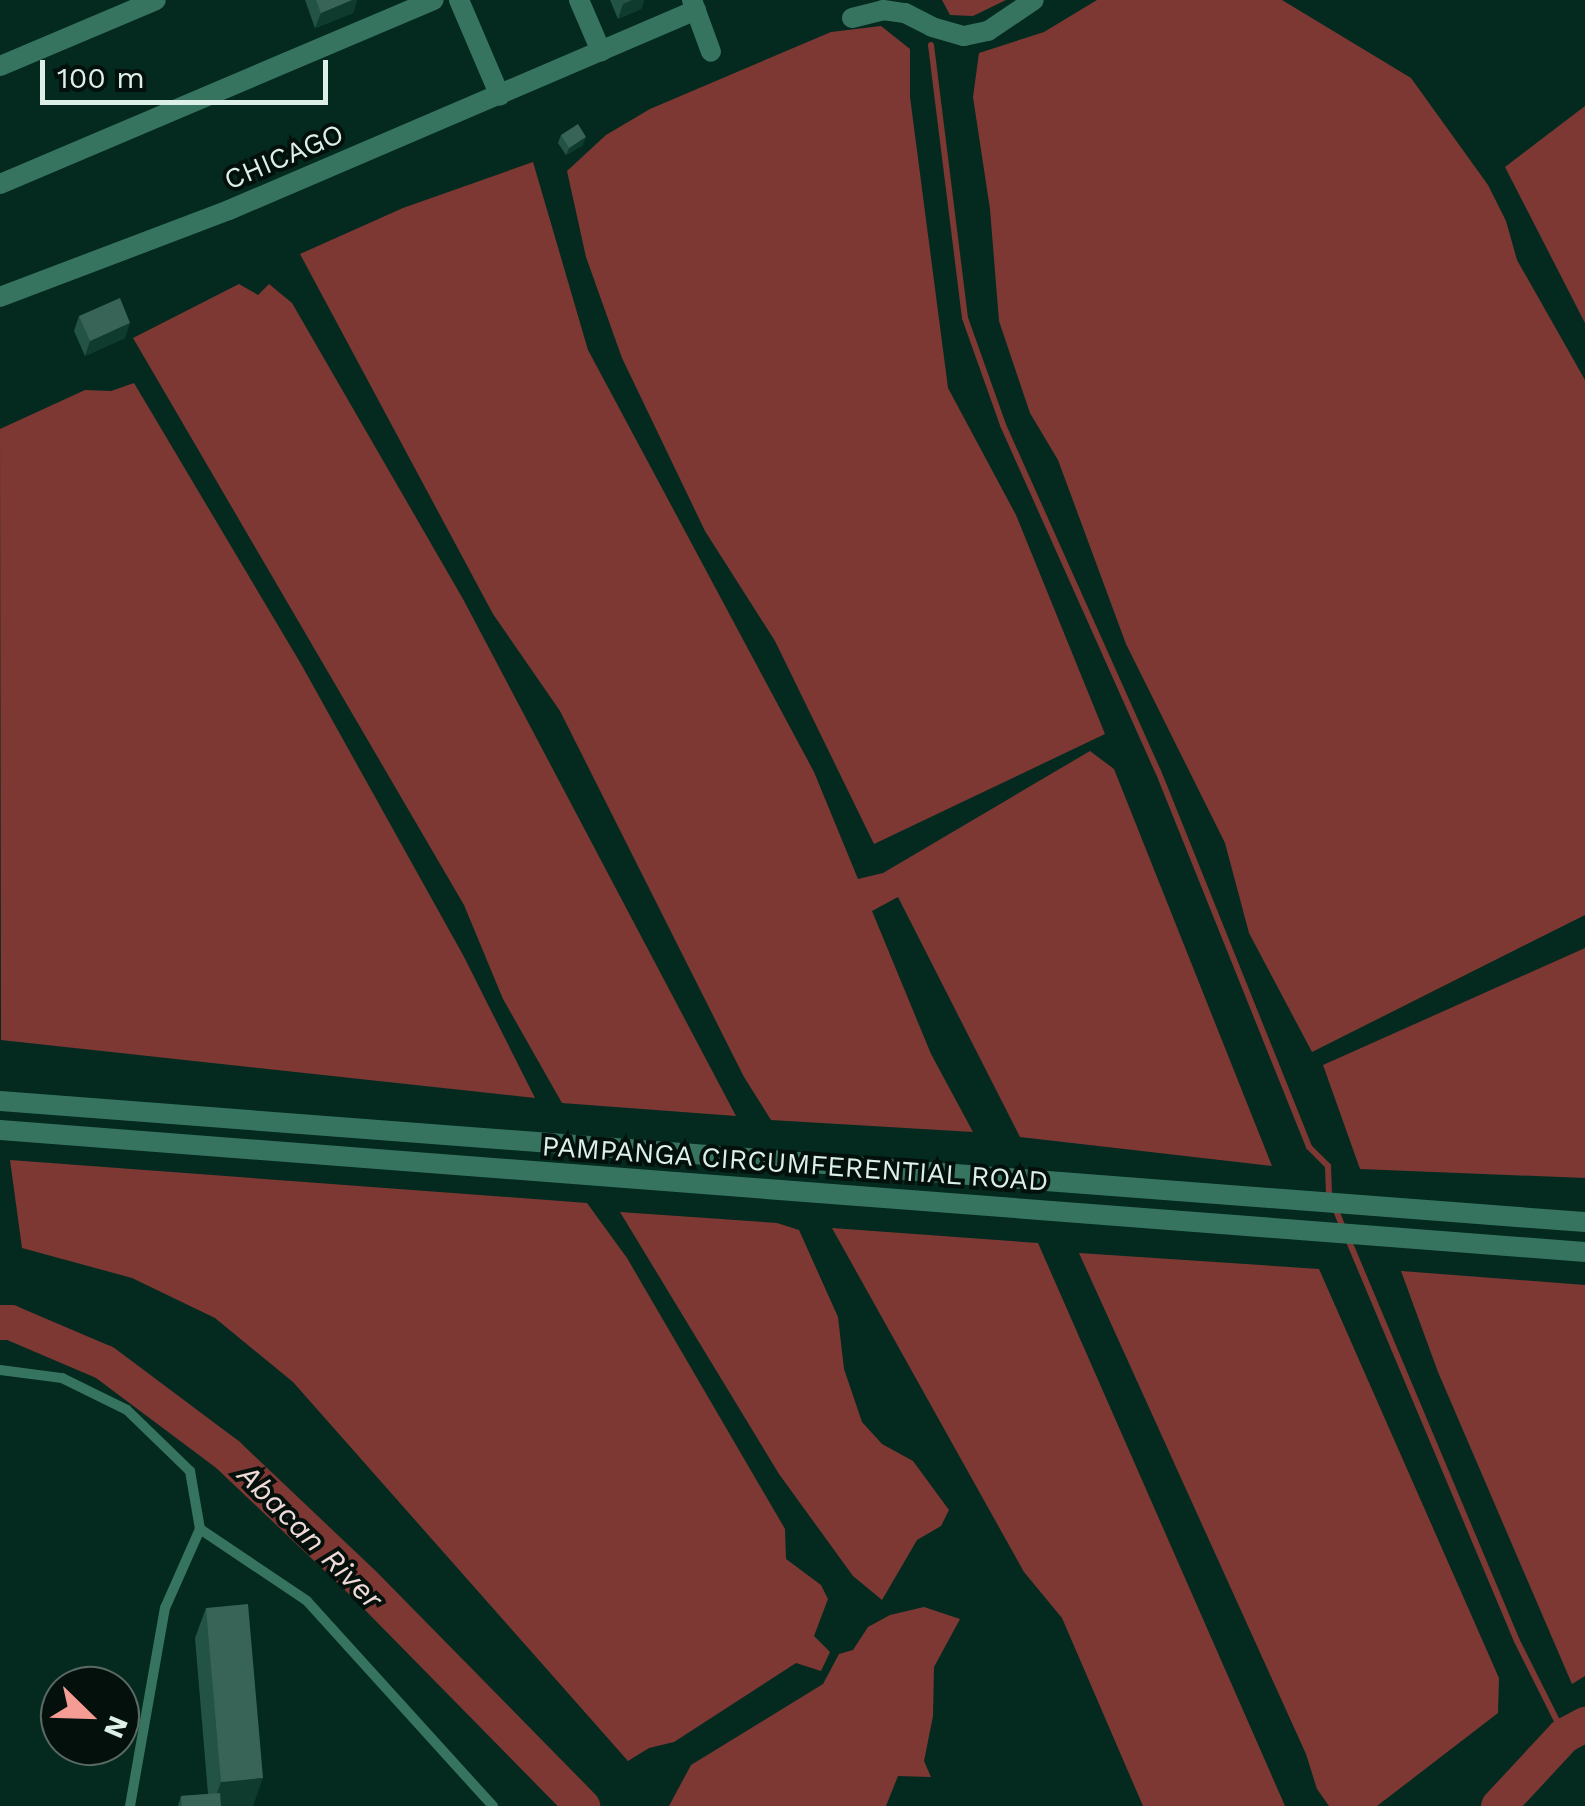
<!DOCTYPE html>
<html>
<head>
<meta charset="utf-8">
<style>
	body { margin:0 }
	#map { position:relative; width:1585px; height:1806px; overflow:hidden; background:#042a20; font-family:"Work Sans",sans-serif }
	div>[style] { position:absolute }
	.water>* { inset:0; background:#7e3834 }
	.stream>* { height:6px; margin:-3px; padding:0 3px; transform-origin:3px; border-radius:3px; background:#7e3834 }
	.river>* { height:35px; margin:-17.5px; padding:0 17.5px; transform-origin:17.5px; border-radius:17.5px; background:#7e3834 }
	.lane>* { height:10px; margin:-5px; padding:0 5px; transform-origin:5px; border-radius:5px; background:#377460 }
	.street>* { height:20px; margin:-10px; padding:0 10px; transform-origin:10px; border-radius:10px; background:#377460 }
	.wall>* { inset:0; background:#235344 }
	.shaded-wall>* { inset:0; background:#0e3b2e }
	.building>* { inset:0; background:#376456 }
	span { translate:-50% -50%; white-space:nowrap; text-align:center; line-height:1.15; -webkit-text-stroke:8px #03100b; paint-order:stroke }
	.street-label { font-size:28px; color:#dcf0e8 }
	.water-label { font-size:30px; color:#f0dad7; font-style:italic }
	.north { position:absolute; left:40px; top:1666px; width:100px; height:100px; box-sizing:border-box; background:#03100b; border:2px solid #5a6a63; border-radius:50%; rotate:113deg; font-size:28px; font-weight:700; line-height:40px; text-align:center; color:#dcf0e8 }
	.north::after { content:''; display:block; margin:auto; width:35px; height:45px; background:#f59c95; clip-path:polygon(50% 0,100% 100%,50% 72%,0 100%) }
	.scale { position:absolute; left:40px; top:60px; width:288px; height:45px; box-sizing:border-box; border:5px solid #dcf0e8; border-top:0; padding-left:12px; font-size:30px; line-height:35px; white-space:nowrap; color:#dcf0e8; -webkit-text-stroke:8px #03100b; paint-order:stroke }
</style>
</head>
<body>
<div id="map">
	<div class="water">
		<div style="clip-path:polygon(942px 0,1006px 0,973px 16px,950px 15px)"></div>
		<div style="clip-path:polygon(1097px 0,1282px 0,1411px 78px,1488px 185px,1506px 221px,1517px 260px,1585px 380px,1585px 915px,1312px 1052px,1249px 933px,1225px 843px,1126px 644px,1058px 460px,1030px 413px,999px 321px,990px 209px,973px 97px,979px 53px,1044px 32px)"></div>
		<div style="clip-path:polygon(881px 26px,910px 49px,910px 97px,948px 388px,1016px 515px,1105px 734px,874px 844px,775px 641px,705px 531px,622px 358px,586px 257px,567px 171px,606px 135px,650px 109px,831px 32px)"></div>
		<div style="clip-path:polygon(1585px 106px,1585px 323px,1505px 167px)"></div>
		<div style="clip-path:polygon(533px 162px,588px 350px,814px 772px,858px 879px,883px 873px,1090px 751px,1114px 769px,1272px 1166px,1020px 1137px,898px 897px,872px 911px,931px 1054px,973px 1132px,771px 1120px,744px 1077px,560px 711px,493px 614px,300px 254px,403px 208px)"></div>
		<div style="clip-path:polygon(239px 284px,258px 295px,269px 284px,292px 303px,463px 599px,736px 1116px,562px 1103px,503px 999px,464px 905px,133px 338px)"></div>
		<div style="clip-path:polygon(134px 383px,301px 664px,463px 955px,535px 1098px,1px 1040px,0 429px,85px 390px,111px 391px)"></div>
		<div style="clip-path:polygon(1585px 948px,1585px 1178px,1360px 1169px,1323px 1065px)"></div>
		<div style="clip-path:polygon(10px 1160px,587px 1203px,627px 1258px,785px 1529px,786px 1559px,821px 1585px,828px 1599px,814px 1636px,830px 1652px,821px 1671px,796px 1663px,674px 1742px,649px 1748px,628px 1761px,293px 1382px,215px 1318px,132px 1278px,22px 1248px)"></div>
		<div style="clip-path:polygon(620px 1212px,777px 1223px,799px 1230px,838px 1317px,844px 1369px,862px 1422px,882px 1444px,913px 1461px,949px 1510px,941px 1526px,917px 1540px,882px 1600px,853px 1576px,779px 1474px)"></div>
		<div style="clip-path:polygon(832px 1228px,1038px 1243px,1285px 1806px,1143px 1806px,1062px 1618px,1024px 1572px)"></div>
		<div style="clip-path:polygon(1079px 1253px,1319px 1269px,1499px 1678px,1498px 1713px,1377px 1806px,1329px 1806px,1317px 1789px,1306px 1754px)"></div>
		<div style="clip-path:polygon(1401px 1271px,1585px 1285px,1585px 1676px,1572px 1684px,1438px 1372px)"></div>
		<div style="clip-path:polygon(924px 1607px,960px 1619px,934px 1667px,933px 1716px,924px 1761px,931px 1777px,898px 1776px,886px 1806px,669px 1806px,691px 1765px,823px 1684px,839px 1654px,853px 1650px,868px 1627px,890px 1615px)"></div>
	</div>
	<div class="stream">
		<div style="left:931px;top:45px;width:275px;rotate:82.9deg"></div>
		<div style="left:965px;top:318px;width:114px;rotate:70.4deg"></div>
		<div style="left:1003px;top:425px;width:379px;rotate:65.9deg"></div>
		<div style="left:1158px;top:771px;width:405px;rotate:68.1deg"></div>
		<div style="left:1309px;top:1147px;width:27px;rotate:45deg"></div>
		<div style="left:1328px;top:1166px;width:27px;rotate:88deg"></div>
		<div style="left:1329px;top:1193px;width:37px;rotate:68deg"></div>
		<div style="left:1348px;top:1239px;width:436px;rotate:67.2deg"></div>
		<div style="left:1517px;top:1641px;width:105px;rotate:63.4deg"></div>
	</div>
	<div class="river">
		<div style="left:0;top:1322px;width:10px"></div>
		<div style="left:10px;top:1322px;width:102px;rotate:23.1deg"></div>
		<div style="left:104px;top:1362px;width:154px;rotate:36.8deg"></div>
		<div style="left:227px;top:1454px;width:187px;rotate:43.5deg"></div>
		<div style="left:363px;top:1583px;width:313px;rotate:45.5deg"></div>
		<div style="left:1498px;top:1806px;width:97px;rotate:-47.1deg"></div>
		<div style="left:1564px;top:1735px;width:24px;rotate:-28deg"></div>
	</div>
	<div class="lane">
		<div style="left:0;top:1370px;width:63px;rotate:7.4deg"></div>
		<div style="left:62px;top:1378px;width:72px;rotate:26.2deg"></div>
		<div style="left:127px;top:1410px;width:88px;rotate:44.1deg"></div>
		<div style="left:190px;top:1471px;width:59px;rotate:80.2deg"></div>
		<div style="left:200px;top:1529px;width:129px;rotate:33.9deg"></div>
		<div style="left:307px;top:1601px;width:277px;rotate:47.8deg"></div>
		<div style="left:130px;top:1806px;width:201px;rotate:-80deg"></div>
		<div style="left:165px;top:1608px;width:86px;rotate:-66.1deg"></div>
	</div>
	<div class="street">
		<div style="left:459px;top:0;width:104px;rotate:66.9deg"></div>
		<div style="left:579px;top:0;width:56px;rotate:66.7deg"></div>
		<div style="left:692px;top:0;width:55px;rotate:69.9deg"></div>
		<div style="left:852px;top:18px;width:32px;rotate:-14deg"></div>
		<div style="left:883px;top:10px;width:22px;rotate:8deg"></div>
		<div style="left:905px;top:13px;width:30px;rotate:27deg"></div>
		<div style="left:932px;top:27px;width:33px;rotate:16deg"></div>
		<div style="left:964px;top:36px;width:25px;rotate:-12deg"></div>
		<div style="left:988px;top:31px;width:55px;rotate:-34deg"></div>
		<div style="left:0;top:66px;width:169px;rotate:-22.9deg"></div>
		<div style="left:0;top:184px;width:471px;rotate:-23deg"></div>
		<div style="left:0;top:297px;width:245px;rotate:-20.8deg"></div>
		<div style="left:229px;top:210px;width:508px;rotate:-23.18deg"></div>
		<div style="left:0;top:1101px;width:1590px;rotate:4.37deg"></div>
		<div style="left:0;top:1130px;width:1590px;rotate:4.4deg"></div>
	</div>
	<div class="wall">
		<div style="clip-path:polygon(305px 0,357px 0,353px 13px,315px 28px)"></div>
		<div style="clip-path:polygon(610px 0,644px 0,641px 9px,618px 19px)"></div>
		<div style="clip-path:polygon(561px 135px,583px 145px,566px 155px,558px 143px)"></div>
		<div style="clip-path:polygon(79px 316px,125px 338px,85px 356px,74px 331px)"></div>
		<div style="clip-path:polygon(206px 1608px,253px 1806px,178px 1806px,181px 1796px,208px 1794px,195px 1638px)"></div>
	</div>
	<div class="shaded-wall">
		<div style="clip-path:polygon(352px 0,357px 0,353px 13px,315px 28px,321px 13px)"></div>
		<div style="clip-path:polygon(632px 0,644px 0,641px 9px,618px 19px,623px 4px)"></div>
		<div style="clip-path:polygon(586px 137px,583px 145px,566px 155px,569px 148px)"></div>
		<div style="clip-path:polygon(130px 323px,125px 338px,85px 356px,90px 341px)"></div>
		<div style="clip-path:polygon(263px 1778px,253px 1806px,212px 1806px,221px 1782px)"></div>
	</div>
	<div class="building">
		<div style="clip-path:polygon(316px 0,352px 0,321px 13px)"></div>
		<div style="clip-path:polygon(578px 124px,586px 137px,569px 148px,561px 135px)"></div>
		<div style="clip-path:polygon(120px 298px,130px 323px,90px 341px,79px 316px)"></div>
		<div style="clip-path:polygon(248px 1604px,263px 1778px,221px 1782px,206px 1608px)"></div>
		<div style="clip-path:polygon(220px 1793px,221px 1806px,182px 1806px,181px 1796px)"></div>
	</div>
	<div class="street-label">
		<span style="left:284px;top:157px;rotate:-23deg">CHICAGO</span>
		<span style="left:795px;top:1164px;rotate:4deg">PAMPANGA CIRCUMFERENTIAL ROAD</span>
	</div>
	<div class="water-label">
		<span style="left:310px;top:1537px;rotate:45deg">Abacan River</span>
	</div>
	<div class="north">N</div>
	<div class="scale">100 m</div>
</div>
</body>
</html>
